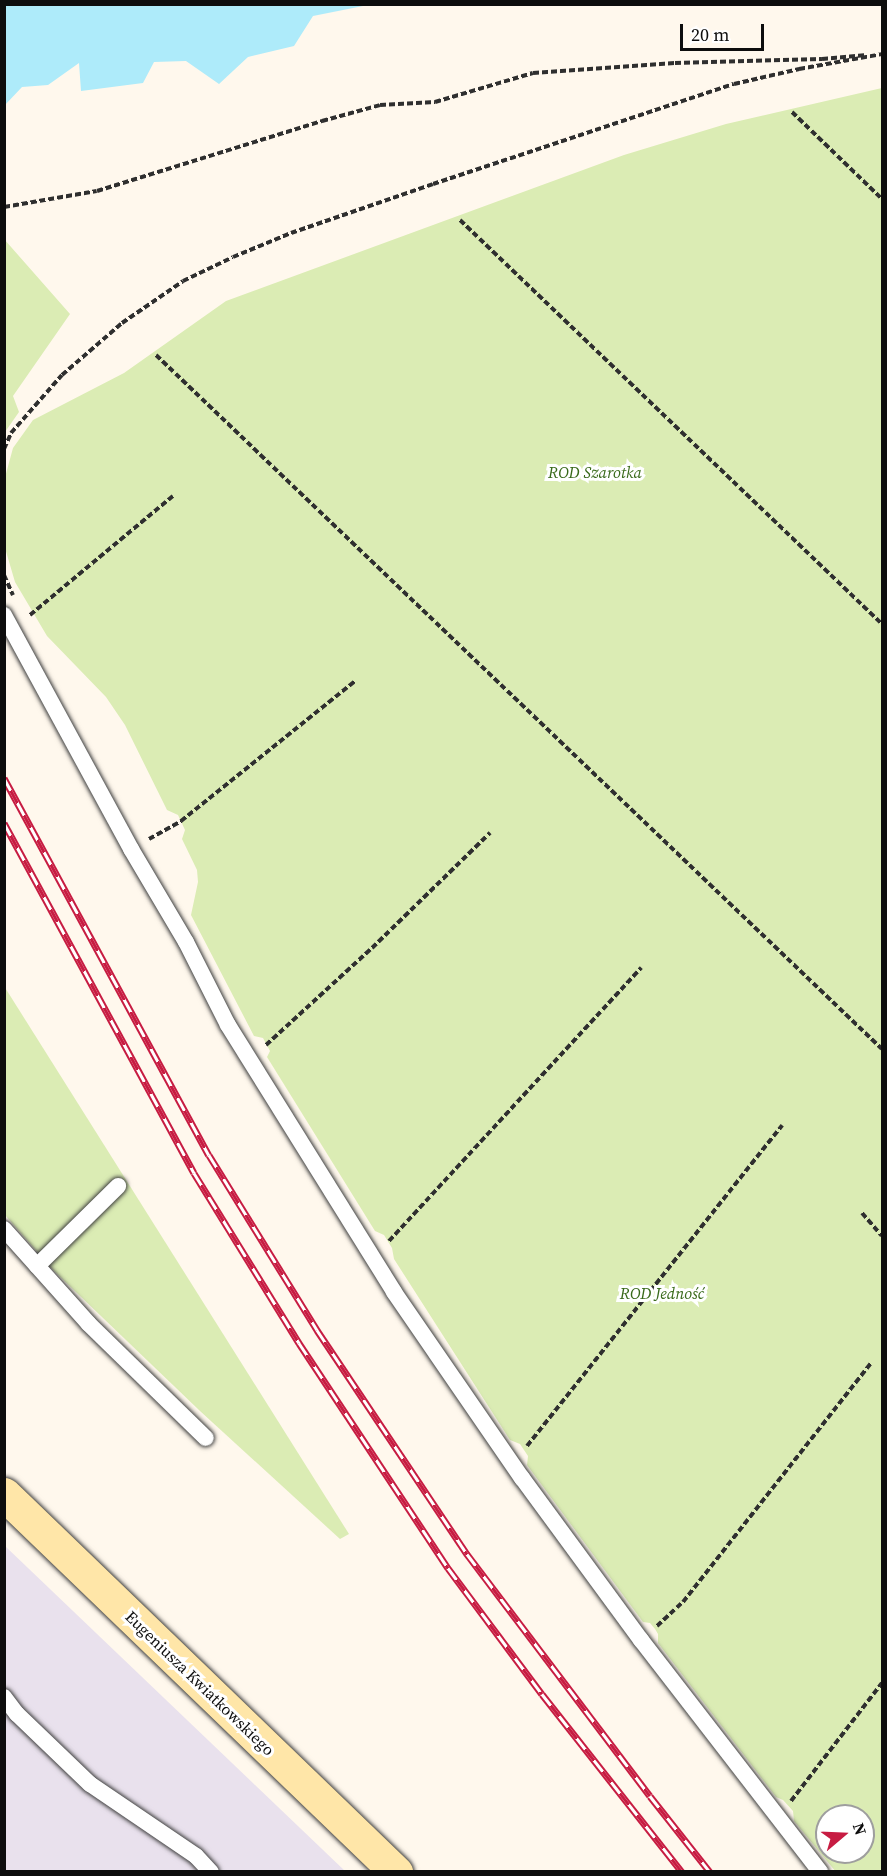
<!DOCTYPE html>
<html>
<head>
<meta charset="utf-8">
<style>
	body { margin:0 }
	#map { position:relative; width:887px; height:1876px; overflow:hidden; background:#fff8ed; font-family:"Source Serif 4",serif }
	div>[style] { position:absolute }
	.industrial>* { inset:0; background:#e9e1ed }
	.green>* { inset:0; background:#dbecb4 }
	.water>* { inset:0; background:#aeebfa }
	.path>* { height:4px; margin-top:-2px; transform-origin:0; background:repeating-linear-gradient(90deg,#2f2f2f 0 6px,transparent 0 9px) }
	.roads { filter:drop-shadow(0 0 2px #404040) drop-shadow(0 0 2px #404040) }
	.lane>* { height:16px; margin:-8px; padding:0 8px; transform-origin:8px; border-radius:8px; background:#fff }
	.secondary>* { height:33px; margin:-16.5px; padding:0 16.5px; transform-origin:16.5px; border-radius:16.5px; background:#ffe6a8 }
	.rail>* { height:7px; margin-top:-3.5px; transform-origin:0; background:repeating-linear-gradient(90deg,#fff 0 14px,#c71c42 0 28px); box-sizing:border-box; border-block:2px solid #c71c42 }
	span { translate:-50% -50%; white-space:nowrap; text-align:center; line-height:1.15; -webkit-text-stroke:6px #fff; paint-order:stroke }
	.park-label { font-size:16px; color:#386919; font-style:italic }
	.street-label { font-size:16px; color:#0d0d0d }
	.frame { position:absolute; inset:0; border:6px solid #0d0d0d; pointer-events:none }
	.north { position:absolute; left:815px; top:1804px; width:60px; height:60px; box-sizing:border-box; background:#fff; border:2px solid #9e9e9e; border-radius:50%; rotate:71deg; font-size:16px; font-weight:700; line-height:24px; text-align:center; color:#0d0d0d }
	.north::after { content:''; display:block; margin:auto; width:21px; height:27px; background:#c71c42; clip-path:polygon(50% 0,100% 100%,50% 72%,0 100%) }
	.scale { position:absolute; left:680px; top:24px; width:84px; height:27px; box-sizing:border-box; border:3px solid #0d0d0d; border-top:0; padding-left:8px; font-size:18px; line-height:21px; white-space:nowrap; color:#0d0d0d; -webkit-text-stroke:4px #fff; paint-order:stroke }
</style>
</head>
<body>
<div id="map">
	<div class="industrial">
		<div style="clip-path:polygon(5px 1546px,345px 1871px,5px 1871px)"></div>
	</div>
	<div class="green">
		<div style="clip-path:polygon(evenodd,882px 88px,882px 1871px,836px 1872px,794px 1821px,793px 1811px,783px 1800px,776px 1797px,658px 1643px,658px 1634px,655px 1629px,650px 1623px,643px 1622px,527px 1465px,528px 1456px,520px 1444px,510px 1440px,394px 1259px,392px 1248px,384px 1235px,375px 1231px,267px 1057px,270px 1051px,263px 1038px,254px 1036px,191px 915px,198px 882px,197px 870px,182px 839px,185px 830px,178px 815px,167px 810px,125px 725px,106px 697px,47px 636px,15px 582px,5px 548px,4px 481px,13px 448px,33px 420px,124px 373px,226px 301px,624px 155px,726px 124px,882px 88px,827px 1816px,863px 1816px,863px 1852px,827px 1852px,827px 1816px)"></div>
		<div style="clip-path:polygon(4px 239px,70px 314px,13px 396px,19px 412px,5px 432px)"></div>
		<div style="clip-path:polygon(4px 986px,349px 1534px,340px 1539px,200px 1411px,54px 1271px,5px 1215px)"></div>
	</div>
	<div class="water">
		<div style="clip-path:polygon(5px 4px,368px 4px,368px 5px,313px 16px,294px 46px,248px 57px,219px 84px,186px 61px,154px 62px,143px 83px,81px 91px,79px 63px,48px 85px,22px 87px,5px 105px)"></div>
	</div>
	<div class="path">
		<div style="left:792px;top:112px;width:125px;rotate:44deg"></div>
		<div style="left:4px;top:207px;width:94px;rotate:-9.8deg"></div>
		<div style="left:97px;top:191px;width:236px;rotate:-17.3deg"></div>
		<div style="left:322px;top:121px;width:60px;rotate:-15.4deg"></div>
		<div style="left:380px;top:105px;width:55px;rotate:-3.1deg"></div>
		<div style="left:435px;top:102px;width:102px;rotate:-16.5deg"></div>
		<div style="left:533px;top:73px;width:142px;rotate:-4deg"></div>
		<div style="left:675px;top:63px;width:147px;rotate:-1.6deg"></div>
		<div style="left:822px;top:59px;width:45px;rotate:-5.1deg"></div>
		<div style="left:460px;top:220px;width:584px;rotate:43.75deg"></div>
		<div style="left:156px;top:355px;width:1004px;rotate:43.71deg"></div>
		<div style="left:4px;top:449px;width:17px;rotate:-66deg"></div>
		<div style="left:11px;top:433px;width:77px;rotate:-48.7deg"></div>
		<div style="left:62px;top:375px;width:79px;rotate:-40.9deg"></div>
		<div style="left:122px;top:323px;width:74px;rotate:-34.5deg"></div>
		<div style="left:183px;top:281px;width:55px;rotate:-25.6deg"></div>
		<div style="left:233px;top:257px;width:63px;rotate:-22.5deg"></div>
		<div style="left:291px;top:233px;width:150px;rotate:-19deg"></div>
		<div style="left:433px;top:184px;width:317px;rotate:-18.4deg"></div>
		<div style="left:734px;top:84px;width:67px;rotate:-13deg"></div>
		<div style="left:799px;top:69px;width:84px;rotate:-10.2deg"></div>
		<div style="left:4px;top:575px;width:22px;rotate:66deg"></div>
		<div style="left:30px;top:615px;width:186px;rotate:-39.8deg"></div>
		<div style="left:149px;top:839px;width:37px;rotate:-29deg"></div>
		<div style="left:181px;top:821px;width:223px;rotate:-38.8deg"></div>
		<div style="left:266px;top:1045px;width:144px;rotate:-42.5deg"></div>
		<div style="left:372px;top:948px;width:165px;rotate:-44.3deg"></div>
		<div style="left:862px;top:1213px;width:30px;rotate:49deg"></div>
		<div style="left:389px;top:1241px;width:372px;rotate:-47.3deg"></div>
		<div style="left:527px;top:1446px;width:410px;rotate:-51.5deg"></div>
		<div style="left:657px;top:1626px;width:35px;rotate:-43deg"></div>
		<div style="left:683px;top:1602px;width:305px;rotate:-51.8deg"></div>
		<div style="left:791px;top:1801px;width:149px;rotate:-52.4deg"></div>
	</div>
	<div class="roads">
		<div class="lane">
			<div style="left:4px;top:615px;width:266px;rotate:61.5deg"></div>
			<div style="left:131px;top:849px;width:108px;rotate:59.4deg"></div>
			<div style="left:186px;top:942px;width:93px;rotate:63.2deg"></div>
			<div style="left:228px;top:1025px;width:314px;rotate:58.1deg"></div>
			<div style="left:394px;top:1292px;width:226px;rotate:55.5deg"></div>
			<div style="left:522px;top:1478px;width:201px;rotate:53.7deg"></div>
			<div style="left:641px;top:1640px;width:293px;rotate:52.3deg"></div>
			<div style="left:4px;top:1229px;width:127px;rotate:48.2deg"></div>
			<div style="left:89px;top:1324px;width:163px;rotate:44.3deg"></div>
			<div style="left:37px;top:1266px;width:114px;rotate:-44.6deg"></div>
			<div style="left:4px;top:1697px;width:21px;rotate:53deg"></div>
			<div style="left:17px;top:1714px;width:101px;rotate:43.8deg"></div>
			<div style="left:90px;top:1784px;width:128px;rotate:34.2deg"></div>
			<div style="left:196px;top:1856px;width:22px;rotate:47deg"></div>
		</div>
		<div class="secondary">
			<div style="left:4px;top:1494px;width:545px;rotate:43.96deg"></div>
		</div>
	</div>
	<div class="rail">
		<div style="left:4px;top:778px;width:429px;rotate:61.5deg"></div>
		<div style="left:209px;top:1155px;width:206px;rotate:58.3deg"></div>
		<div style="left:317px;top:1330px;width:270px;rotate:56.2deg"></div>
		<div style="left:467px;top:1554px;width:303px;rotate:52.9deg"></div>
		<div style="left:650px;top:1796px;width:97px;rotate:51.7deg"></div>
		<div style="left:4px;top:823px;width:398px;rotate:61.5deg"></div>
		<div style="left:194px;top:1173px;width:200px;rotate:58.3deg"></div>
		<div style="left:299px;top:1343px;width:270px;rotate:56.5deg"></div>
		<div style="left:448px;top:1568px;width:157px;rotate:53.3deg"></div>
		<div style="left:542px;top:1694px;width:226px;rotate:51.8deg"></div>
	</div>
	<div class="park-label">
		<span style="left:595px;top:472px">ROD Szarotka</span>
		<span style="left:662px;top:1293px">ROD Jedność</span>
	</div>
	<div class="street-label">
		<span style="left:200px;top:1683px;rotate:44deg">Eugeniusza Kwiatkowskiego</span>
	</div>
	<div class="frame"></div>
	<div class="north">N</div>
	<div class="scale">20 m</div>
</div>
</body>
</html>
